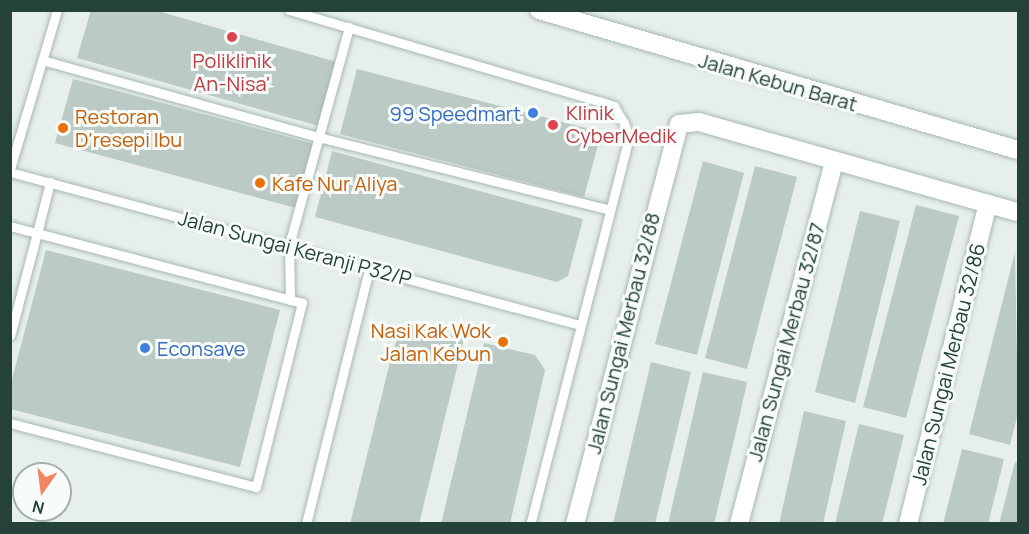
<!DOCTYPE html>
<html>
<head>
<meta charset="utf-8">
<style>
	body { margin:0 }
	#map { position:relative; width:1029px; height:534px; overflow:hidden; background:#e6efeb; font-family:Manrope,sans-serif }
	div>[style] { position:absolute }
	.building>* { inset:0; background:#bbcac4 }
	.roads { filter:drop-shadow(0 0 2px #a8b8b2) drop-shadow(0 0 2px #a8b8b2) }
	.service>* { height:9px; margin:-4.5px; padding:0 4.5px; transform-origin:4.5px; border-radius:4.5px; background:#fff }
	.minor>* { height:18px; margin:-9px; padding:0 9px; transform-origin:9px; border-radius:9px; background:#fff }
	.secondary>* { height:18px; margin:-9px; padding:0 9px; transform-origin:9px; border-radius:9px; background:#fff }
	.dots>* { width:16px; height:16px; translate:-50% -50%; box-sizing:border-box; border:3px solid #f7fbf9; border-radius:50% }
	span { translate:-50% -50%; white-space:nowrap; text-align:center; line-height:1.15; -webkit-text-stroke:6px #f7fbf9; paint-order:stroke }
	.health-label { font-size:20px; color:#be3a42 }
	.left { translate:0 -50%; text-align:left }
	.street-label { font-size:20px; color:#24423a }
	.shop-label { font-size:20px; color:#366cbe }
	.right { translate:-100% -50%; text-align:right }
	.food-label { font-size:20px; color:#c56008 }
	.frame { position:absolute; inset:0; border:12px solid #24423a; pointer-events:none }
	.north { position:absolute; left:12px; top:462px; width:60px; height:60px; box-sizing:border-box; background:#f7fbf9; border:2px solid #a3b1ad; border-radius:50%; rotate:194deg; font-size:16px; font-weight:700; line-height:24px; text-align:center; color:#24423a }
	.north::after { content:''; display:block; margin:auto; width:21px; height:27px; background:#f4845f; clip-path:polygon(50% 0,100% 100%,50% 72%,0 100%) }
</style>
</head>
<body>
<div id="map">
	<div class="building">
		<div style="clip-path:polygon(91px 10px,154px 10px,337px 62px,319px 126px,77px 58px)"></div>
		<div style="clip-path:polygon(357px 69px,586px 128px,598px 145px,584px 197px,340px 134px)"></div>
		<div style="clip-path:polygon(73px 79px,314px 144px,296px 208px,55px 143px)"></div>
		<div style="clip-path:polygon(332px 151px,583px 219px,568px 276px,557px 282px,315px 217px)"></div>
		<div style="clip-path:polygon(703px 161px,744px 173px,697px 355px,655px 344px)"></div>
		<div style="clip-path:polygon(755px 166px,797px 177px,747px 369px,705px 358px)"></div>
		<div style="clip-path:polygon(916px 205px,959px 216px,906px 418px,863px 407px)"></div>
		<div style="clip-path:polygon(860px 211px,900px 221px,855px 403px,815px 392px)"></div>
		<div style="clip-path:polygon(46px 250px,280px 310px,240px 467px,10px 409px,10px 387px)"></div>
		<div style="clip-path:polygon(1015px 252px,1018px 413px,1010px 445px,969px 434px)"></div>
		<div style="clip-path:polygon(412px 324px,464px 339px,419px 524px,350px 524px,392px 354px,400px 330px)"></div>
		<div style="clip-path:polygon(484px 343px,535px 355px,545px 370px,510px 524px,441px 524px)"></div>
		<div style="clip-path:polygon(651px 362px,691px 372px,655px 524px,613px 524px)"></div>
		<div style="clip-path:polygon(703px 372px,747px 382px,738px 423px,714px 524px,668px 524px)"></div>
		<div style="clip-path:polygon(804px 411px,846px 421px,837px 461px,823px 524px,779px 524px)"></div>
		<div style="clip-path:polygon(859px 424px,904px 435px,889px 496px,882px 524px,835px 524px)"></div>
		<div style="clip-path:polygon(962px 449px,1004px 459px,988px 524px,943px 524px)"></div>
		<div style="clip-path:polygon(1015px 462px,1018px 463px,1018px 524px,999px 524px)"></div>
	</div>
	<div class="roads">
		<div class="service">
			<div style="left:289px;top:10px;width:323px;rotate:16.4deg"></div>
			<div style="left:599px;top:101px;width:16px;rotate:18deg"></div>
			<div style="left:614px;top:106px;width:20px;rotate:60deg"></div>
			<div style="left:624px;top:123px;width:15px;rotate:70deg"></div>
			<div style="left:629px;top:137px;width:399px;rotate:104.3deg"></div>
			<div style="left:42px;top:60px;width:287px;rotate:15.6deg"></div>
			<div style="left:318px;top:137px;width:301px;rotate:14deg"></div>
			<div style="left:10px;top:169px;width:166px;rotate:-73.5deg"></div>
			<div style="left:10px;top:172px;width:590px;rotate:15.03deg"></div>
			<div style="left:10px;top:226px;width:28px;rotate:15deg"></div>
			<div style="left:37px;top:233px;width:106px;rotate:104.7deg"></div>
			<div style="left:290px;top:300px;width:55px;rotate:-91deg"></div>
			<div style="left:289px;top:245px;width:226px;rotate:-74.6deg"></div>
			<div style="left:10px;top:423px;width:254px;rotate:14.6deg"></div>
			<div style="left:256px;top:487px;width:190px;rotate:-76deg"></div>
			<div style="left:302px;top:303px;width:274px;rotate:-165.2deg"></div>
			<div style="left:37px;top:233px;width:53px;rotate:-75.7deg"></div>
			<div style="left:306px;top:524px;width:263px;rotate:-76.1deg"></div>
		</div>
		<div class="minor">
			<div style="left:575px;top:524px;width:413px;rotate:-75.4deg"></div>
			<div style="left:679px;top:124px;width:20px;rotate:-6deg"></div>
			<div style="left:699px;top:122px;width:331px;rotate:15.8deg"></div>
			<div style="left:739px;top:524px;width:375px;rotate:-75.3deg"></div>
			<div style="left:908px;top:524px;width:330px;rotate:-76deg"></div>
		</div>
		<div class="secondary">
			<div style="left:539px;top:10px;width:499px;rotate:16.3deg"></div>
		</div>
	</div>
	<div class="dots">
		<div style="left:232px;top:37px;background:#e0444e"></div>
		<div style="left:533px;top:113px;background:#3f7fe0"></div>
		<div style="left:553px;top:125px;background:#e0444e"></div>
		<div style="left:63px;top:128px;background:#e8710a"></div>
		<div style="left:260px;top:183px;background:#e8710a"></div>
		<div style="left:503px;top:342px;background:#e8710a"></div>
		<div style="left:145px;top:348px;background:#3f7fe0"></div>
	</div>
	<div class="health-label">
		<span style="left:232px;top:72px">Poliklinik<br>An-Nisa'</span>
		<span class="left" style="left:566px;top:124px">Klinik<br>CyberMedik</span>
	</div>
	<div class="street-label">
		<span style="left:778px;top:82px;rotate:16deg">Jalan Kebun Barat</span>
		<span style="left:295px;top:248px;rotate:15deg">Jalan Sungai Keranji P32/P</span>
		<span style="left:623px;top:333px;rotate:-76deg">Jalan Sungai Merbau 32/88</span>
		<span style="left:786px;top:342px;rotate:-75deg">Jalan Sungai Merbau 32/87</span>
		<span style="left:948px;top:364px;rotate:-76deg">Jalan Sungai Merbau 32/86</span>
	</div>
	<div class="shop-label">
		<span class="right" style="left:521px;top:113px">99 Speedmart</span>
		<span class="left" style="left:157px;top:348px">Econsave</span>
	</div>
	<div class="food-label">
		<span class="left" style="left:75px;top:128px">Restoran<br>D'resepi Ibu</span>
		<span class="left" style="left:272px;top:183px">Kafe Nur Aliya</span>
		<span class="right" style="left:491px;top:342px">Nasi Kak Wok<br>Jalan Kebun</span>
	</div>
	<div class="frame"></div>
	<div class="north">N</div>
</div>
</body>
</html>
